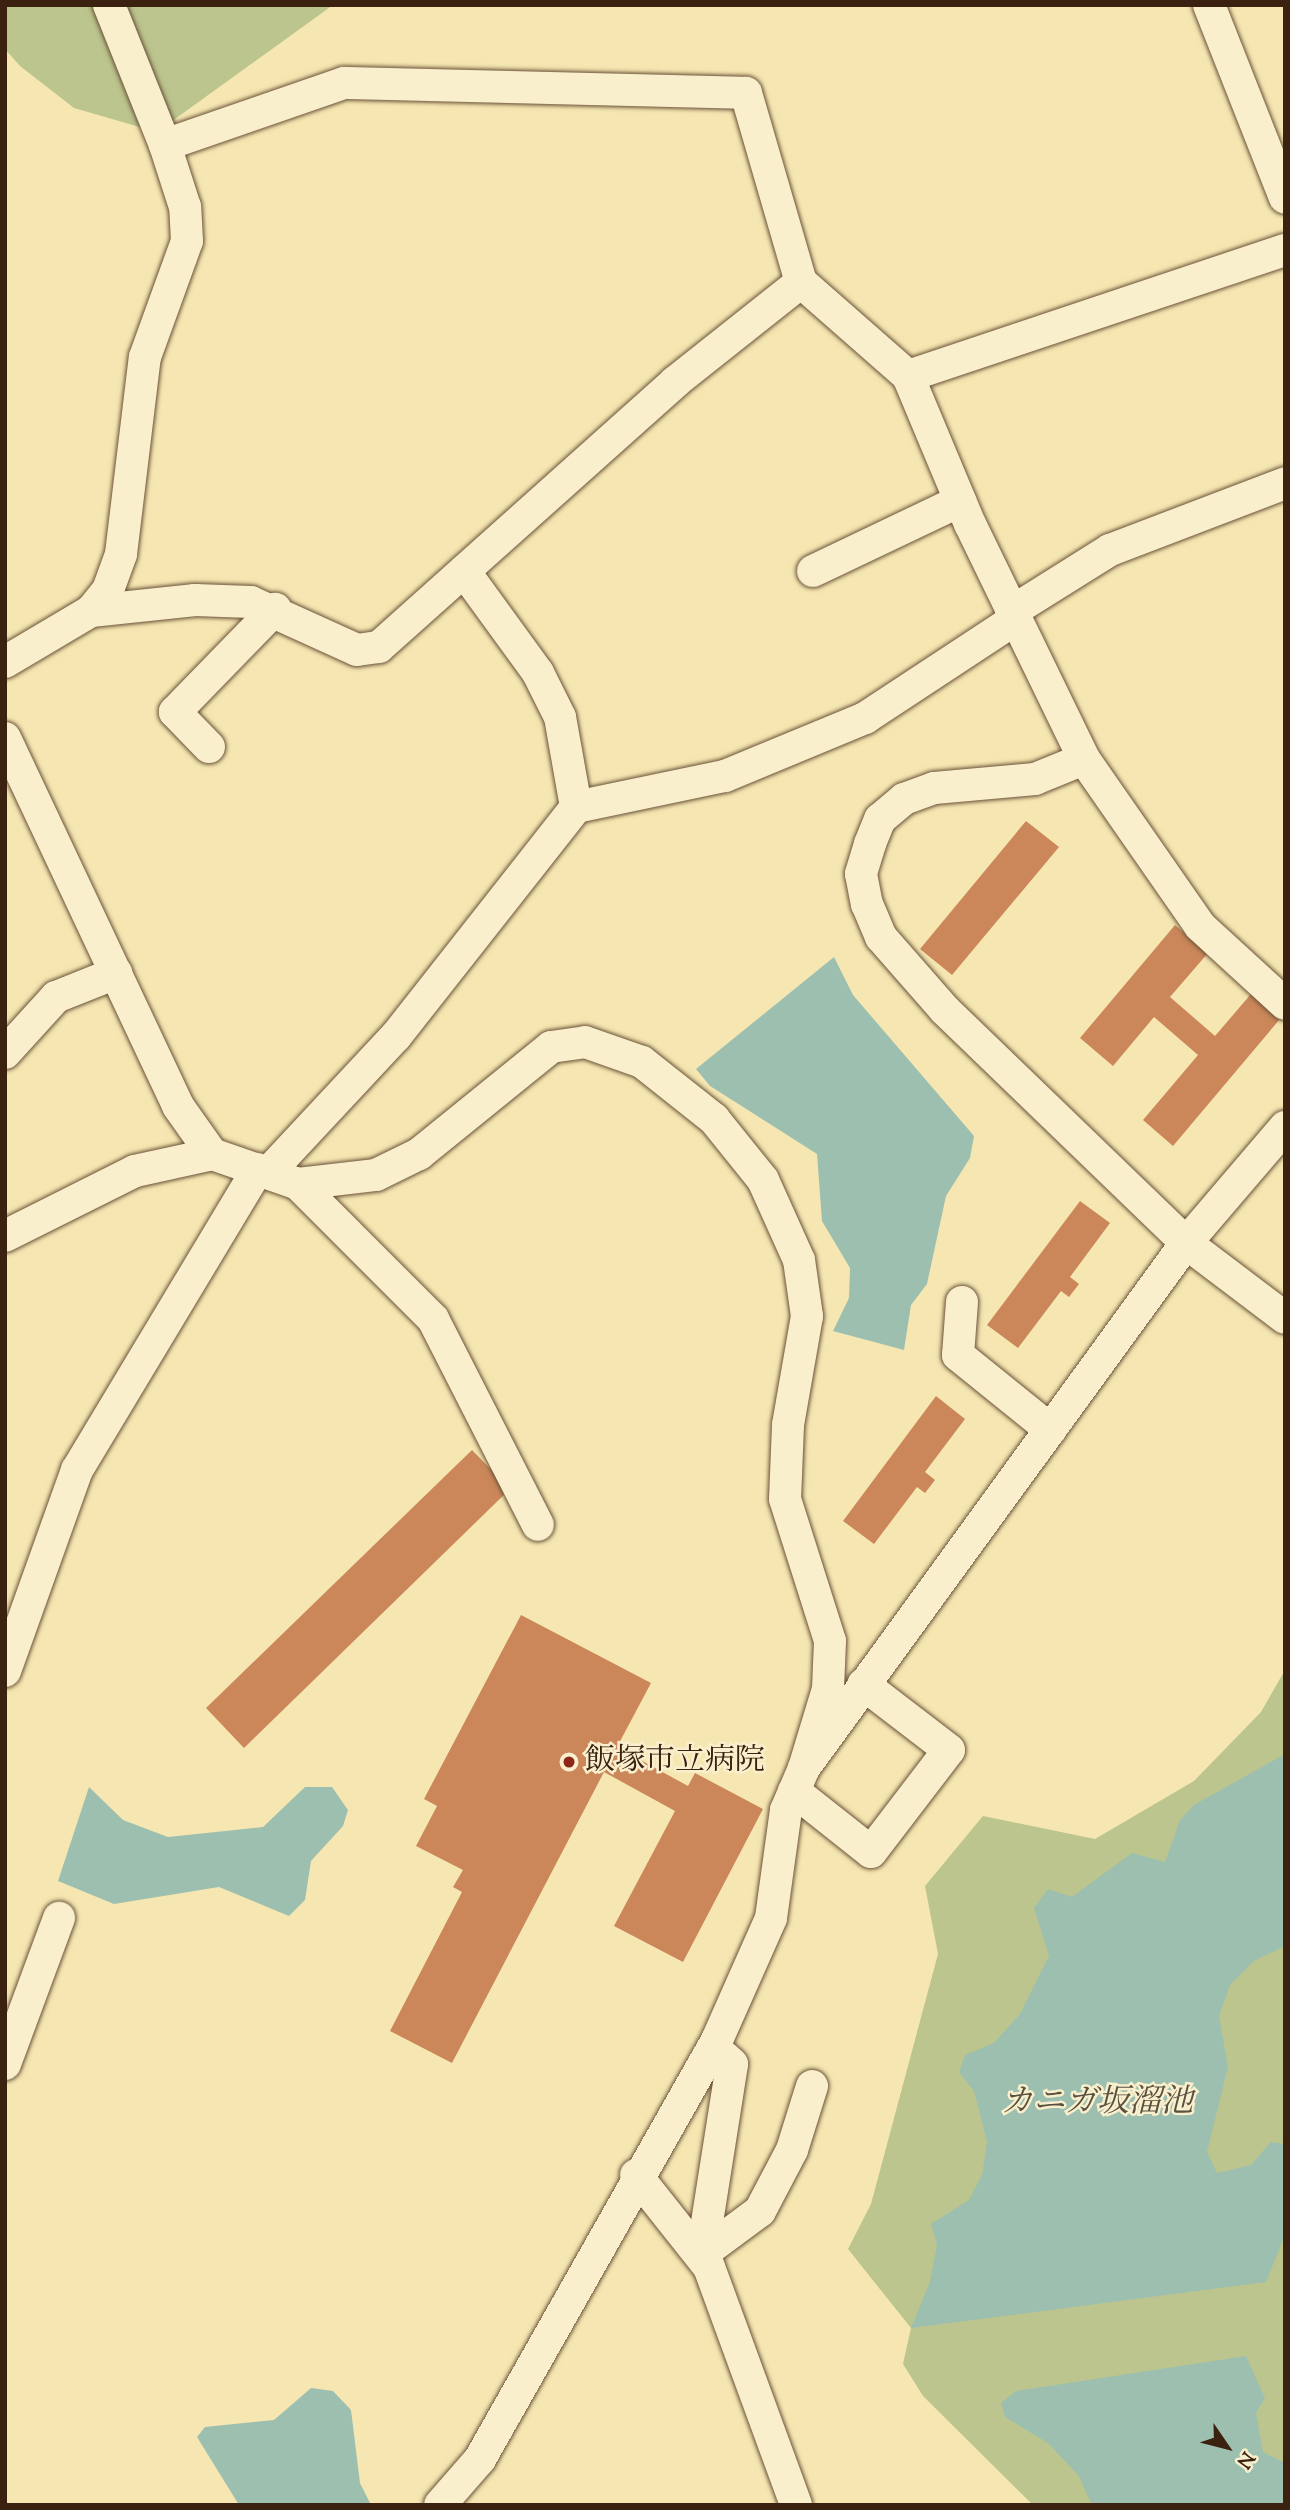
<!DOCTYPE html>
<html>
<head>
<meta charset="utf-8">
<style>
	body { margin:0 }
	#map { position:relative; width:1290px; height:2510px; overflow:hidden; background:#f6e7b2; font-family:"Sorts Mill Goudy","Noto Serif JP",serif }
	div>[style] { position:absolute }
	.green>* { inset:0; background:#bbc58d }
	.water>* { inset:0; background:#9dbfaf }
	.building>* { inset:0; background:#cb8759 }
	.roads { filter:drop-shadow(0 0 2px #6a5238) drop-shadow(0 0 2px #6a5238) }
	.minor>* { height:32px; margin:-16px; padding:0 16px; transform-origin:16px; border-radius:16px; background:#f9efcd }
	.dots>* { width:19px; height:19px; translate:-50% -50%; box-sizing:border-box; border:4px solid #f9efcd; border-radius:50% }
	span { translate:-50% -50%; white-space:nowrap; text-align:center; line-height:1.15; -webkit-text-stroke:5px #f9efcd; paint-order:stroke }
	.poi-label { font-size:30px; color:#3b2110 }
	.left { translate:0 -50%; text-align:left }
	.water-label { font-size:32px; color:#585040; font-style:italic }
	.frame { position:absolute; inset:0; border:7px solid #3b2110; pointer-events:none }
	.north { position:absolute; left:1192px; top:2412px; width:70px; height:70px; -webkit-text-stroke:5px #f9efcd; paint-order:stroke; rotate:125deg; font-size:19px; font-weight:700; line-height:28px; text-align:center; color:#3b2110 }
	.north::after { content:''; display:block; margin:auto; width:24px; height:32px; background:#3b2110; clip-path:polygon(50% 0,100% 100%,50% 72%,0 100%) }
</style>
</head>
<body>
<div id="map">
	<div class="green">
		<div style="clip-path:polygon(5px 5px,333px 5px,157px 132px,74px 108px,20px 66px,5px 49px)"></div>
		<div style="clip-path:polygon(1285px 1670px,1285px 2505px,1033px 2505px,923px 2396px,903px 2364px,911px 2328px,848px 2249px,871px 2204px,938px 1954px,925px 1886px,983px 1816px,1095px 1839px,1194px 1781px,1261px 1712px)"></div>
	</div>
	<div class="water">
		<div style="clip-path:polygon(834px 957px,853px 995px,974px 1136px,970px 1158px,946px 1196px,927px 1284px,911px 1305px,904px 1350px,833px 1331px,849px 1298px,850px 1268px,822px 1221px,817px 1154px,710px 1086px,696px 1069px)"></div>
		<div style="clip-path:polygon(1285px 1754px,1285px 1946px,1254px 1961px,1230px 1985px,1219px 2016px,1228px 2067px,1207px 2152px,1217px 2173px,1251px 2165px,1271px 2142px,1285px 2144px,1285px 2235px,1266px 2282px,911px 2328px,930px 2282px,937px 2245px,931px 2224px,969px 2200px,982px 2175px,987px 2142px,974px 2091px,959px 2072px,965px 2055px,994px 2043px,1020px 2014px,1049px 1956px,1034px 1908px,1048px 1889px,1072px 1897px,1132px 1853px,1165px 1862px,1180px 1820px,1194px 1805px)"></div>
		<div style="clip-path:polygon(89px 1787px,123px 1820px,168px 1837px,263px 1827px,305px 1787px,332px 1787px,348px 1810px,343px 1826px,311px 1861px,305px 1900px,289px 1916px,219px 1887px,114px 1904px,58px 1881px)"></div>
		<div style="clip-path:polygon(1246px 2356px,1265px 2398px,1256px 2413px,1263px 2452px,1285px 2463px,1285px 2505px,1092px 2505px,1078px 2475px,1048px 2443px,1005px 2417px,1001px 2403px,1016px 2391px)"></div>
		<div style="clip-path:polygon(311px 2388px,333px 2391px,351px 2410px,360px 2483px,371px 2505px,239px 2505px,197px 2437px,205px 2427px,274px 2420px)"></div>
	</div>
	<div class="building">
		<div style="clip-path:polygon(1026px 821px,1059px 847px,952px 975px,920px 949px)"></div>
		<div style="clip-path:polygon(1175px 925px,1208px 953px,1170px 997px,1215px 1036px,1251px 994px,1280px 1019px,1173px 1146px,1143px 1120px,1198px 1055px,1154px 1017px,1113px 1066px,1080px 1038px)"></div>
		<div style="clip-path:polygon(1080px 1201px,1110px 1223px,1070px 1277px,1079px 1284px,1069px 1297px,1061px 1291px,1018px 1348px,987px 1325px)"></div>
		<div style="clip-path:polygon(936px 1396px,965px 1419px,925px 1472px,935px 1480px,925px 1493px,917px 1487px,874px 1544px,843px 1521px)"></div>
		<div style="clip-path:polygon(472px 1450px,510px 1489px,244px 1748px,206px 1708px)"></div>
		<div style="clip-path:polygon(521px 1615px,651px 1683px,617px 1747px,688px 1786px,695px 1773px,763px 1809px,683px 1962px,614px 1926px,675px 1811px,604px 1772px,452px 2063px,390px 2031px,462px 1892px,453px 1887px,463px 1870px,416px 1846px,437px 1806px,424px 1799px)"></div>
	</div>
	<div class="roads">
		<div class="minor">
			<div style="left:1209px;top:5px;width:207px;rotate:68.5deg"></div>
			<div style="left:165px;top:145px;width:189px;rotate:-19.1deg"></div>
			<div style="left:344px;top:83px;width:402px;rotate:1.4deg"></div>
			<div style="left:746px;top:93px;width:197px;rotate:73.8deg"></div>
			<div style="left:801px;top:282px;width:142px;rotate:41.3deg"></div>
			<div style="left:908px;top:376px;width:160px;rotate:67.3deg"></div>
			<div style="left:970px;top:524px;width:261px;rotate:64.1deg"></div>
			<div style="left:1084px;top:759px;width:203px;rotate:55.2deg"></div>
			<div style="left:1200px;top:926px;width:115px;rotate:42.5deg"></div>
			<div style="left:908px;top:376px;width:397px;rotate:-18.5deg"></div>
			<div style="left:464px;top:571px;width:126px;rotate:54deg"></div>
			<div style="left:538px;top:673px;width:49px;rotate:63.4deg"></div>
			<div style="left:560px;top:717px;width:91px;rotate:79.9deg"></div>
			<div style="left:813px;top:571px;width:163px;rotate:-25.5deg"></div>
			<div style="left:91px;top:611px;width:105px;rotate:-6deg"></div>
			<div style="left:195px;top:600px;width:56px;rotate:2deg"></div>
			<div style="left:251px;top:602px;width:116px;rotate:24.4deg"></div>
			<div style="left:357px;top:650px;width:22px;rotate:-8deg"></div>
			<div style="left:379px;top:647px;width:397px;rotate:-41.8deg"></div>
			<div style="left:675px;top:382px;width:161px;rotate:-38.4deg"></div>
			<div style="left:1011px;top:612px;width:117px;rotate:-32.1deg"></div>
			<div style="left:1110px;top:550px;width:187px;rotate:-20.9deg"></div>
			<div style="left:5px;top:662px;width:100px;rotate:-30.7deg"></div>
			<div style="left:91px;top:611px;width:27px;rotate:-51deg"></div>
			<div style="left:108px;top:590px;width:38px;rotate:-70deg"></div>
			<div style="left:121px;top:554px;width:198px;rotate:-83.1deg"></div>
			<div style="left:145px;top:357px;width:123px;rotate:-70.1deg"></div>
			<div style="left:187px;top:241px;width:34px;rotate:-93deg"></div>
			<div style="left:185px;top:207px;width:65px;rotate:-107.9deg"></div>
			<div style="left:165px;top:145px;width:151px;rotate:-111.8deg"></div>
			<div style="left:5px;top:738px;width:407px;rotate:64.8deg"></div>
			<div style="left:178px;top:1106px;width:59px;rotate:54.7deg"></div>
			<div style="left:212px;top:1154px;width:91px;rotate:19.2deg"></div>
			<div style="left:298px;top:1184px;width:79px;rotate:-6.6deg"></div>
			<div style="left:376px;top:1175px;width:48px;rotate:-26deg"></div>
			<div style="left:419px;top:1154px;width:170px;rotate:-39deg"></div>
			<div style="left:551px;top:1047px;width:34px;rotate:-8deg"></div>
			<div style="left:585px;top:1042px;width:60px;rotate:19.3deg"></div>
			<div style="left:642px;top:1062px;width:92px;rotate:38.4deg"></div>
			<div style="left:714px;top:1119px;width:78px;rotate:51.2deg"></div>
			<div style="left:763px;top:1180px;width:88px;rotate:65.8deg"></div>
			<div style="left:799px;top:1260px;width:57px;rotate:81.9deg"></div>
			<div style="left:807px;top:1316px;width:111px;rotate:99.9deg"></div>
			<div style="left:788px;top:1425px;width:74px;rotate:92.3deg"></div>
			<div style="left:785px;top:1499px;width:149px;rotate:72.4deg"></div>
			<div style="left:830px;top:1641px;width:48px;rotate:92.4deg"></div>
			<div style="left:828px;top:1689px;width:83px;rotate:106.9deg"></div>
			<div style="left:209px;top:747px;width:49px;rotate:-134.2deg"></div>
			<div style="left:175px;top:712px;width:144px;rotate:-45.8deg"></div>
			<div style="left:1084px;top:759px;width:53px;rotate:157.8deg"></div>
			<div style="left:1035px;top:779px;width:101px;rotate:174.9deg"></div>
			<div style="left:934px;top:788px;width:32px;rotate:160deg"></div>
			<div style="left:904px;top:799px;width:31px;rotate:140deg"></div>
			<div style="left:880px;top:819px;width:27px;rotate:112deg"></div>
			<div style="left:870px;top:844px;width:31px;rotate:107deg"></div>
			<div style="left:861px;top:874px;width:31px;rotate:79deg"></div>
			<div style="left:867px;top:904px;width:36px;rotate:67deg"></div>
			<div style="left:881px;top:937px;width:97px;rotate:48.8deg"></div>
			<div style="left:945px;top:1010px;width:335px;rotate:44deg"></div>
			<div style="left:1186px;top:1243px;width:124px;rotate:37.1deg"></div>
			<div style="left:5px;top:1053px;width:76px;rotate:-47.7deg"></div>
			<div style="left:56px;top:997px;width:65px;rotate:-21.8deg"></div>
			<div style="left:269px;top:1172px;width:186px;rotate:-47deg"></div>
			<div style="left:396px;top:1036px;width:291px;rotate:-51.8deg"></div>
			<div style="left:576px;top:807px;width:152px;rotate:-11.8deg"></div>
			<div style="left:725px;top:776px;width:152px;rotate:-22.5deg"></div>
			<div style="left:865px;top:718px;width:178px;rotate:-33.3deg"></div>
			<div style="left:298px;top:1184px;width:191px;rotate:45deg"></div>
			<div style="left:433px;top:1319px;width:231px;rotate:63deg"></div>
			<div style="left:5px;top:1236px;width:145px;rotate:-26.6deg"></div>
			<div style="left:135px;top:1171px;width:79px;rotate:-12.4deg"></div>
			<div style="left:962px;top:1302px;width:53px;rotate:94.3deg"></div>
			<div style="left:958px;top:1355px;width:119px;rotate:38.9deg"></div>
			<div style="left:5px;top:1671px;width:214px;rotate:-70.3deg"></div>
			<div style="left:77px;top:1470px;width:351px;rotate:-59deg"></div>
			<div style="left:794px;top:1791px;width:98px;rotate:38.4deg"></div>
			<div style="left:871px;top:1852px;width:128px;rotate:-52.6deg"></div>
			<div style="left:949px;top:1750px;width:108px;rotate:-142.5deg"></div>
			<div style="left:5px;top:2064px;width:156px;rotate:-69.7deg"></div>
			<div style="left:636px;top:2175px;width:117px;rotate:51.6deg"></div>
			<div style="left:709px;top:2267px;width:253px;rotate:69.9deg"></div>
			<div style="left:702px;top:2254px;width:192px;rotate:-81deg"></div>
			<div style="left:732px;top:2064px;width:25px;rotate:-138deg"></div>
			<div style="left:702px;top:2254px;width:72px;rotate:-36.6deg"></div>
			<div style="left:760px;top:2211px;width:69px;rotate:-62.3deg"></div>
			<div style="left:792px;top:2150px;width:67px;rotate:-72.6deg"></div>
			<div style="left:440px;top:2505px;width:61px;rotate:-49deg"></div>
			<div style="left:480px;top:2459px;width:481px;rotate:-60.5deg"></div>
			<div style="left:717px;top:2040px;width:133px;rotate:-66.1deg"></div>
			<div style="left:771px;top:1918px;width:109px;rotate:-82.1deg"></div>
			<div style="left:786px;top:1810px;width:46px;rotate:-66.8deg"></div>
			<div style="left:804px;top:1768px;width:649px;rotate:-53.96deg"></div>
			<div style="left:1186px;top:1243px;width:153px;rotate:-49.5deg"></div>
		</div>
	</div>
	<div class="dots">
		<div style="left:569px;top:1762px;background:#8f2418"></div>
	</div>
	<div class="poi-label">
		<span class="left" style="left:585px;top:1762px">飯塚市立病院</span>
	</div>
	<div class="water-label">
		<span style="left:1097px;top:2103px">カニガ坂溜池</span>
	</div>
	<div class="frame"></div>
	<div class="north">N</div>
</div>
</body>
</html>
